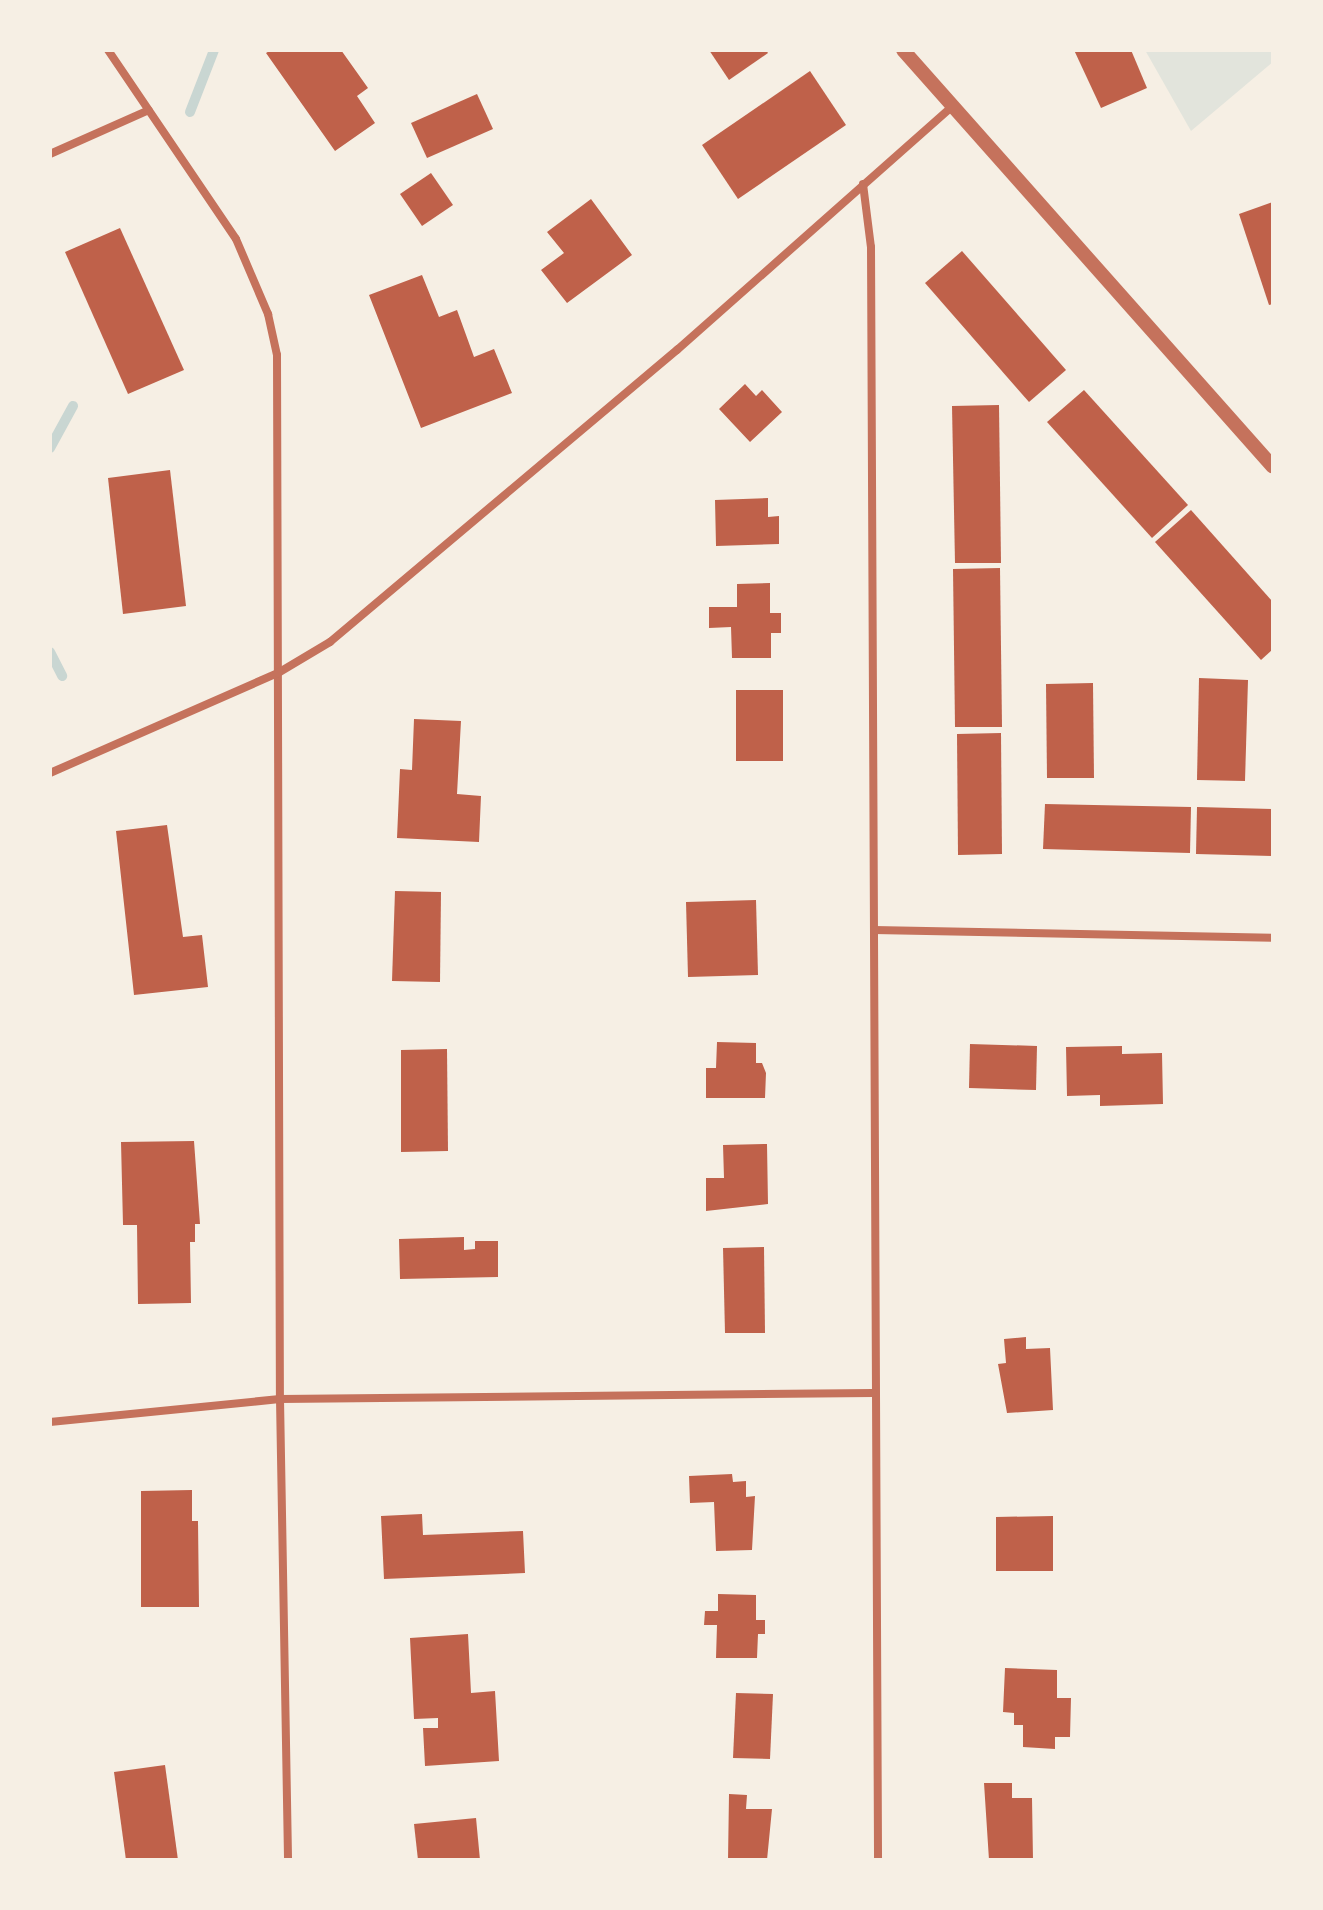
<!DOCTYPE html>
<html>
<head>
<meta charset="utf-8">
<style>
	body { margin:0 }
	#map { position:relative; width:1323px; height:1910px; overflow:hidden; background:#f6efe4; font-family:Quicksand,sans-serif }
	div>[style] { position:absolute }
	.green>* { inset:0; background:#e2e4dc }
	.stream>* { height:10px; margin:-5px; padding:0 5px; transform-origin:5px; border-radius:5px; background:#c9d6d2 }
	.building>* { inset:0; background:#bf614a }
	.minor>* { height:8px; margin:-4px; padding:0 4px; transform-origin:4px; border-radius:4px; background:#c5725c }
	.tertiary>* { height:14px; margin:-7px; padding:0 7px; transform-origin:7px; border-radius:7px; background:#c5725c }
	span { translate:-50% -50%; white-space:nowrap; text-align:center; line-height:1.15; -webkit-text-stroke:6px #f6efe4; paint-order:stroke }
	.frame { position:absolute; inset:0; border:52px solid #f6efe4; pointer-events:none }
</style>
</head>
<body>
<div id="map">
	<div class="green">
		<div style="clip-path:polygon(1145px 50px,1273px 50px,1273px 62px,1191px 131px)"></div>
	</div>
	<div class="stream">
		<div style="left:190px;top:112px;width:66px;rotate:-68.8deg"></div>
		<div style="left:50px;top:448px;width:48px;rotate:-61.3deg"></div>
		<div style="left:50px;top:652px;width:27px;rotate:63deg"></div>
	</div>
	<div class="building">
		<div style="clip-path:polygon(271px 50px,341px 50px,368px 88px,357px 96px,375px 123px,335px 151px,266px 53px)"></div>
		<div style="clip-path:polygon(709px 50px,766px 50px,768px 53px,729px 80px)"></div>
		<div style="clip-path:polygon(1074px 50px,1131px 50px,1147px 88px,1101px 108px)"></div>
		<div style="clip-path:polygon(810px 71px,846px 125px,738px 199px,702px 145px)"></div>
		<div style="clip-path:polygon(477px 94px,493px 129px,427px 158px,411px 123px)"></div>
		<div style="clip-path:polygon(431px 173px,453px 205px,422px 226px,400px 194px)"></div>
		<div style="clip-path:polygon(591px 199px,632px 255px,567px 303px,541px 270px,564px 253px,547px 232px)"></div>
		<div style="clip-path:polygon(1273px 202px,1273px 304px,1269px 305px,1239px 214px)"></div>
		<div style="clip-path:polygon(120px 228px,184px 370px,128px 394px,65px 252px)"></div>
		<div style="clip-path:polygon(962px 251px,1066px 370px,1029px 402px,925px 283px)"></div>
		<div style="clip-path:polygon(422px 275px,439px 317px,457px 310px,474px 357px,494px 349px,512px 393px,421px 428px,369px 295px)"></div>
		<div style="clip-path:polygon(745px 384px,756px 396px,762px 390px,782px 412px,750px 442px,719px 409px)"></div>
		<div style="clip-path:polygon(1084px 390px,1188px 505px,1152px 538px,1047px 422px)"></div>
		<div style="clip-path:polygon(999px 405px,1001px 563px,955px 563px,952px 406px)"></div>
		<div style="clip-path:polygon(170px 470px,186px 606px,123px 614px,108px 478px)"></div>
		<div style="clip-path:polygon(768px 498px,768px 517px,779px 516px,779px 544px,716px 546px,715px 500px)"></div>
		<div style="clip-path:polygon(1191px 510px,1273px 602px,1273px 649px,1261px 660px,1155px 542px)"></div>
		<div style="clip-path:polygon(1000px 568px,1002px 727px,955px 727px,953px 569px)"></div>
		<div style="clip-path:polygon(770px 583px,770px 613px,781px 613px,781px 633px,771px 633px,771px 658px,732px 658px,731px 627px,709px 628px,709px 607px,737px 607px,737px 584px)"></div>
		<div style="clip-path:polygon(1199px 678px,1248px 680px,1245px 781px,1197px 780px)"></div>
		<div style="clip-path:polygon(1093px 683px,1094px 778px,1047px 778px,1046px 684px)"></div>
		<div style="clip-path:polygon(736px 690px,783px 690px,783px 761px,736px 761px)"></div>
		<div style="clip-path:polygon(414px 719px,461px 721px,457px 794px,481px 796px,479px 842px,397px 838px,400px 769px,412px 770px)"></div>
		<div style="clip-path:polygon(1001px 733px,1002px 854px,958px 855px,957px 734px)"></div>
		<div style="clip-path:polygon(1045px 804px,1191px 807px,1190px 853px,1043px 849px)"></div>
		<div style="clip-path:polygon(1197px 807px,1273px 809px,1273px 856px,1196px 854px)"></div>
		<div style="clip-path:polygon(167px 825px,183px 937px,202px 935px,208px 987px,134px 995px,116px 831px)"></div>
		<div style="clip-path:polygon(395px 891px,441px 892px,440px 982px,392px 981px)"></div>
		<div style="clip-path:polygon(756px 900px,758px 975px,688px 977px,686px 902px)"></div>
		<div style="clip-path:polygon(717px 1042px,756px 1043px,756px 1063px,762px 1063px,766px 1073px,765px 1098px,706px 1098px,706px 1068px,716px 1068px)"></div>
		<div style="clip-path:polygon(970px 1044px,1037px 1046px,1036px 1090px,969px 1088px)"></div>
		<div style="clip-path:polygon(1122px 1046px,1122px 1054px,1162px 1053px,1163px 1104px,1100px 1106px,1100px 1095px,1067px 1096px,1066px 1047px)"></div>
		<div style="clip-path:polygon(447px 1049px,448px 1151px,401px 1152px,401px 1050px)"></div>
		<div style="clip-path:polygon(194px 1141px,200px 1224px,195px 1224px,195px 1242px,190px 1242px,191px 1303px,138px 1304px,137px 1225px,123px 1225px,121px 1142px)"></div>
		<div style="clip-path:polygon(767px 1144px,768px 1204px,706px 1211px,706px 1178px,724px 1178px,723px 1145px)"></div>
		<div style="clip-path:polygon(464px 1237px,464px 1250px,475px 1249px,475px 1241px,498px 1241px,498px 1277px,400px 1279px,399px 1239px)"></div>
		<div style="clip-path:polygon(764px 1247px,765px 1333px,725px 1333px,723px 1248px)"></div>
		<div style="clip-path:polygon(1026px 1337px,1026px 1349px,1050px 1348px,1053px 1410px,1007px 1413px,998px 1364px,1006px 1363px,1004px 1339px)"></div>
		<div style="clip-path:polygon(732px 1474px,733px 1482px,746px 1481px,746px 1497px,755px 1496px,752px 1550px,716px 1551px,714px 1502px,690px 1503px,689px 1476px)"></div>
		<div style="clip-path:polygon(192px 1490px,192px 1521px,198px 1521px,199px 1607px,141px 1607px,141px 1491px)"></div>
		<div style="clip-path:polygon(422px 1514px,423px 1535px,523px 1531px,525px 1573px,384px 1579px,381px 1516px)"></div>
		<div style="clip-path:polygon(1053px 1516px,1053px 1571px,996px 1571px,996px 1517px)"></div>
		<div style="clip-path:polygon(718px 1594px,756px 1595px,756px 1620px,765px 1620px,765px 1634px,758px 1634px,757px 1658px,716px 1658px,717px 1625px,704px 1625px,705px 1611px,718px 1611px)"></div>
		<div style="clip-path:polygon(468px 1634px,471px 1693px,495px 1691px,499px 1761px,425px 1766px,423px 1728px,438px 1728px,438px 1718px,414px 1719px,410px 1638px)"></div>
		<div style="clip-path:polygon(1005px 1668px,1057px 1670px,1057px 1698px,1071px 1698px,1070px 1737px,1055px 1737px,1055px 1749px,1023px 1747px,1023px 1725px,1014px 1725px,1014px 1713px,1003px 1712px)"></div>
		<div style="clip-path:polygon(736px 1693px,773px 1694px,770px 1759px,733px 1758px)"></div>
		<div style="clip-path:polygon(165px 1765px,178px 1860px,126px 1860px,114px 1772px)"></div>
		<div style="clip-path:polygon(984px 1783px,1012px 1783px,1012px 1798px,1032px 1798px,1033px 1860px,989px 1860px)"></div>
		<div style="clip-path:polygon(729px 1794px,747px 1795px,746px 1809px,772px 1809px,767px 1860px,728px 1860px)"></div>
		<div style="clip-path:polygon(476px 1818px,480px 1860px,418px 1860px,414px 1824px)"></div>
	</div>
	<div class="minor">
		<div style="left:108px;top:50px;width:228px;rotate:55.9deg"></div>
		<div style="left:236px;top:239px;width:82px;rotate:66.9deg"></div>
		<div style="left:268px;top:314px;width:42px;rotate:77.6deg"></div>
		<div style="left:277px;top:355px;width:1044px;rotate:89.84deg"></div>
		<div style="left:280px;top:1399px;width:461px;rotate:89deg"></div>
		<div style="left:50px;top:154px;width:108px;rotate:-24deg"></div>
		<div style="left:863px;top:184px;width:64px;rotate:82.8deg"></div>
		<div style="left:871px;top:247px;width:1613px;rotate:89.75deg"></div>
		<div style="left:50px;top:773px;width:249px;rotate:-23.7deg"></div>
		<div style="left:278px;top:673px;width:61px;rotate:-30.8deg"></div>
		<div style="left:330px;top:642px;width:454px;rotate:-40.1deg"></div>
		<div style="left:677px;top:350px;width:367px;rotate:-41.5deg"></div>
		<div style="left:874px;top:930px;width:399px;rotate:1.1deg"></div>
		<div style="left:50px;top:1422px;width:231px;rotate:-5.7deg"></div>
		<div style="left:280px;top:1399px;width:593px;rotate:-0.58deg"></div>
	</div>
	<div class="tertiary">
		<div style="left:903px;top:50px;width:557px;rotate:48.42deg"></div>
	</div>
	<div class="frame"></div>
</div>
</body>
</html>
